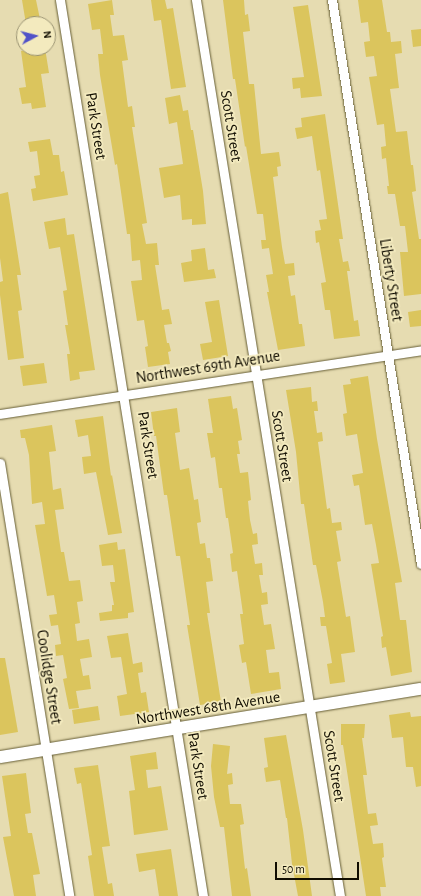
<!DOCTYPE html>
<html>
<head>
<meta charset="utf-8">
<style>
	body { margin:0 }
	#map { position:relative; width:421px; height:896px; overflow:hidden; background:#e6dcb1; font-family:"Alegreya Sans",sans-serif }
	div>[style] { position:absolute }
	.building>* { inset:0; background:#dbc55d }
	.roads { filter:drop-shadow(0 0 1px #665e36) drop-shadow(0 0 1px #665e36) }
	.minor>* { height:9px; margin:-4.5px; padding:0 4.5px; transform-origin:4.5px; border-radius:4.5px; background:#fff }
	.tertiary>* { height:12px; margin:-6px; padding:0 6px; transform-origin:6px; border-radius:6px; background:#fff }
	span { translate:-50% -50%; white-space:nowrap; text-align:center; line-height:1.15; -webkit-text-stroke:3.5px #f3eabe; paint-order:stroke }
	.street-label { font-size:16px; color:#110d01 }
	.north { position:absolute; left:16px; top:16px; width:40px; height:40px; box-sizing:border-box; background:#f3eabe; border:1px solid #999272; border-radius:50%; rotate:83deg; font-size:11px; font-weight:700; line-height:16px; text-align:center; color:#110d01 }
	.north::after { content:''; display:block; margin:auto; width:14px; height:18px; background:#5152c8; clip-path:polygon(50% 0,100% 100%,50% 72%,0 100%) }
	.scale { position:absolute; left:275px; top:862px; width:84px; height:18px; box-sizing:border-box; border:2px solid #110d01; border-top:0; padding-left:5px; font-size:12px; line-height:14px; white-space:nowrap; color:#110d01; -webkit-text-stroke:3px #f3eabe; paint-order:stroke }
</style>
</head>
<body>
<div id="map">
	<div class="building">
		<div style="clip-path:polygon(22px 0,36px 0,41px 24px,26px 24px)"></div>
		<div style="clip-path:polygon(112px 0,114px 15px,110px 15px,113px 36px,124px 35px,128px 60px,122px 61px,128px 107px,132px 106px,135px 127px,132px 127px,147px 223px,142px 224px,146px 244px,157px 243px,159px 265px,155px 265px,162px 310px,169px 309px,172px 324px,164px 325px,167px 343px,169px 343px,171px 351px,168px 352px,170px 364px,148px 367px,145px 347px,148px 346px,144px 320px,137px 321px,131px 281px,142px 280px,140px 260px,132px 261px,130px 234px,127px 234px,117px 164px,115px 165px,100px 75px,98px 54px,103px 54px,100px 29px,92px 30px,88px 4px)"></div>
		<div style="clip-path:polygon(151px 0,165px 0,167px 9px,173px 8px,186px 87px,171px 89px,161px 20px,154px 21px)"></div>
		<div style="clip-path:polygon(223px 0,244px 0,245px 15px,248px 14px,250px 31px,243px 32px,249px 84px,254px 84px,261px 154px,279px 152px,281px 166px,277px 167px,278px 176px,273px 177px,282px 247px,285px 264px,294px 263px,295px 275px,288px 276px,291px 296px,295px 295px,299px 324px,302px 324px,305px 346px,278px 350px,267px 292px,269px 292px,266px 275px,273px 274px,269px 248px,262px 249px,261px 240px,266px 240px,263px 214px,257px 214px,246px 146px,245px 147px,235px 79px,233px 79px)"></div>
		<div style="clip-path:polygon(358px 0,382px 0,387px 32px,390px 32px,391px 42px,401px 41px,402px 53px,395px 54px,399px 88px,390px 89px,396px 132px,407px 131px,411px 165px,413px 165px,416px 191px,412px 192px,419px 239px,421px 239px,421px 294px,404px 296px,400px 252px,408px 252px,405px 226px,400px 226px,395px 194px,388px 194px,387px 186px,389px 186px,386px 158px,382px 159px,381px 147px,386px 146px,384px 124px,377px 125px,369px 77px,377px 76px,374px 56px,366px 57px,364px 42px,370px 41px,368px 22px,361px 23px)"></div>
		<div style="clip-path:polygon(308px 5px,322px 96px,301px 98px,300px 88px,293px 89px,292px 78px,304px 77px,293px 7px)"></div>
		<div style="clip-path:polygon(421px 29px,421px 46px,413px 47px,411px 30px)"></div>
		<div style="clip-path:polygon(45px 48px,49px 73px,41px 74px,46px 107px,32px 109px,31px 103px,22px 104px,19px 88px,26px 87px,21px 51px)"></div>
		<div style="clip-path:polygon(180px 95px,183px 111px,188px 110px,191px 130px,193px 130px,203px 191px,206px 224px,192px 225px,192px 219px,182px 220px,180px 195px,164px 198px,159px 168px,183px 164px,177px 122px,169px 124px,165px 98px)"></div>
		<div style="clip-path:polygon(325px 114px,343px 239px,339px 239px,343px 262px,348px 261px,350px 271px,347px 271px,354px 321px,358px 320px,360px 336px,334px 339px,330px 310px,325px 310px,321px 283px,326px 282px,319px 242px,316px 243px,315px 231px,321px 230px,319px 220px,327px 219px,320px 170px,317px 171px,312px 136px,297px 139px,295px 128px,302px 127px,301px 118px)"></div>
		<div style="clip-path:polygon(50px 139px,53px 155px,59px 155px,61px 172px,64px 171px,68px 195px,33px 201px,31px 189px,36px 188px,34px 176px,40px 175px,37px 151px,30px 152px,28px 142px)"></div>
		<div style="clip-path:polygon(8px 192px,21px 275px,17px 275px,22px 310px,18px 311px,24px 358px,8px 360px,0 295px,0 282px,3px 281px,0 258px,0 194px)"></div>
		<div style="clip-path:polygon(65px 218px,67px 235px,74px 234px,95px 370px,79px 372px,80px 379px,70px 381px,67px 354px,70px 354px,65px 325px,68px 325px,63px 291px,67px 290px,60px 247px,49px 249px,44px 222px)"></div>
		<div style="clip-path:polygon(205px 248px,208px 270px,214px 269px,216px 278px,184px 282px,181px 263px,192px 261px,191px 250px)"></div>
		<div style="clip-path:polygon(219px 300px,228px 356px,203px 360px,200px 344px,212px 342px,205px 302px)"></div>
		<div style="clip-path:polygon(421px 310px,421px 326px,410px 327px,408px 312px)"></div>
		<div style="clip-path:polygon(44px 363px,47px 383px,23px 386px,20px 366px)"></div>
		<div style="clip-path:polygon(368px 376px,377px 439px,402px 582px,395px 583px,400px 620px,406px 620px,412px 672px,391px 676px,386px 647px,382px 648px,381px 637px,383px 636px,371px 564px,379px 563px,376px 545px,372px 524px,365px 525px,359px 485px,354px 486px,352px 475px,363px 473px,357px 434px,346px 436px,343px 414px,347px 413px,343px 385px,351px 384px,350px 379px)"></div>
		<div style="clip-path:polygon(311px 387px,312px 402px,317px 401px,318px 411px,314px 411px,317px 433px,322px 432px,323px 441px,318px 442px,327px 509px,330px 508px,332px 523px,341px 522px,342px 530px,336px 531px,341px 561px,337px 562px,346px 617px,350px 616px,355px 652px,341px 654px,345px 682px,330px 684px,327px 664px,332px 663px,326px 626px,321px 626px,320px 617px,325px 617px,323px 602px,316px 565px,313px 565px,304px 504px,301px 504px,296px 452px,286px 390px)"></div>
		<div style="clip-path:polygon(231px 396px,233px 409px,237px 408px,242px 440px,238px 441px,240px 454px,237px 454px,240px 473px,248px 472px,251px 500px,248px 501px,250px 520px,253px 534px,257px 533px,258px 544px,252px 545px,255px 564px,262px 563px,263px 575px,259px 575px,262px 593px,267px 592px,268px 604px,261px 605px,264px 625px,271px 624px,275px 649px,266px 650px,269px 673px,279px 672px,281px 689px,251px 694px,246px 662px,242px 663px,239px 645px,244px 644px,240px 614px,243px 614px,237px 571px,232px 572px,230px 554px,233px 553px,228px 518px,226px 518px,222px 488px,219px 488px,215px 457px,211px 458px,207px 433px,213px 433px,208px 399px)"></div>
		<div style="clip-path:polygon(177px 408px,180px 432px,175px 433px,180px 470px,189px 468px,194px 500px,198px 499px,201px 522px,197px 523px,200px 544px,205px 543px,207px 558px,210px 558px,213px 581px,206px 582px,210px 613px,207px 613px,221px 702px,200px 705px,187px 625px,190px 625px,180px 556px,176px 556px,167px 495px,164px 495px,156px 436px,154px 436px,151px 412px)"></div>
		<div style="clip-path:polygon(103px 416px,111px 476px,112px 475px,122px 533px,108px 535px,96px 472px,84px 474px,82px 457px,91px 456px,88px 435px,78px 437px,75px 420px)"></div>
		<div style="clip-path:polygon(52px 425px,56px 451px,49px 452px,53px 490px,61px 488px,64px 509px,55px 510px,61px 552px,64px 552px,69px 581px,80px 580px,83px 601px,77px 602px,80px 623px,75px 624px,77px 641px,89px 639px,92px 657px,80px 659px,83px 676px,89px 675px,91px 689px,76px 691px,79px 708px,69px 709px,63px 679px,67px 678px,63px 655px,56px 656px,55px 645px,61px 644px,58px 625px,51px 626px,49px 615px,57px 614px,54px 595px,47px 596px,35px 525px,45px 524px,42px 502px,32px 504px,29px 455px,25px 438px,21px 438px,20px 430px)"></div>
		<div style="clip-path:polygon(117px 542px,118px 550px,125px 549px,134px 612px,128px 613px,128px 618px,100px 621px,99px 613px,112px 611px,112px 605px,114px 605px,110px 582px,115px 582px,113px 565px,102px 566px,99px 545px)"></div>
		<div style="clip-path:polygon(128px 633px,133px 664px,142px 662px,143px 672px,138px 673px,141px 693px,146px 692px,149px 712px,120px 716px,117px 696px,127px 694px,121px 657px,111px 658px,107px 636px)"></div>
		<div style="clip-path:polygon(0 658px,5px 658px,18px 732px,0 735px)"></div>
		<div style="clip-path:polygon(98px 706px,100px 720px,74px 724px,72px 710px)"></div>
		<div style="clip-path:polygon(410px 712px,411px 717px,421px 716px,421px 786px,416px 787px,413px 767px,406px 767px,403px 737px,392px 738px,389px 715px)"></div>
		<div style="clip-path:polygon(341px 724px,365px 724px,364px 738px,362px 738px,367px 775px,363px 775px,368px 814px,376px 813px,378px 825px,370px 826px,373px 844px,383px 843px,384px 857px,382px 858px,386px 887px,380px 887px,381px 896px,366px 896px,343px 745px,341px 745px)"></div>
		<div style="clip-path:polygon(286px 735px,303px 830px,312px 896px,298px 896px,292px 864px,287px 818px,286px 818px,280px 780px,266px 782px,264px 768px,268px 767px,264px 738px)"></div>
		<div style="clip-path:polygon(213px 744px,230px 746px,227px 774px,232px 773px,233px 784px,228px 785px,230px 804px,241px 804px,244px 824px,240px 825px,245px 869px,247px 868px,251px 896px,232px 896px,224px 827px,220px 827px,214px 797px,211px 766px)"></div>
		<div style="clip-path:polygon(156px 752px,158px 769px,146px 770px,148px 788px,161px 786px,168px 830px,134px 835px,129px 791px,135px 790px,130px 756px)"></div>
		<div style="clip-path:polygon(98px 765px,110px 846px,102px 847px,108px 884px,112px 883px,114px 896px,94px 896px,88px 856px,92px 855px,81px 783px,77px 784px,74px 768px)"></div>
		<div style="clip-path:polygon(26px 773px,31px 813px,25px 814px,28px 833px,32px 833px,40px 874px,33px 875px,36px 896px,14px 896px,3px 837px,11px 836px,2px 776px)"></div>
		<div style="clip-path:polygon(171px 849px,178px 896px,159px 896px,155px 869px,139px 872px,136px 854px)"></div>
	</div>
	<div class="roads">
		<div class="minor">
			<div style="left:60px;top:0;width:907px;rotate:80.93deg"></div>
			<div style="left:196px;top:0;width:907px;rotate:80.87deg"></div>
			<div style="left:332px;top:0;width:571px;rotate:81.03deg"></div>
			<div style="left:0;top:414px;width:426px;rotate:-8.6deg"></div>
			<div style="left:0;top:463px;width:438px;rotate:80.9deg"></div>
		</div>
		<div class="tertiary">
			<div style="left:0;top:757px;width:426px;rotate:-9.2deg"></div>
		</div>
	</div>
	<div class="street-label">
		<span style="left:96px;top:126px;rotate:81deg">Park Street</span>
		<span style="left:231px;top:126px;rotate:81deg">Scott Street</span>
		<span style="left:391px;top:280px;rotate:81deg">Liberty Street</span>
		<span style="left:208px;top:367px;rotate:-9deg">Northwest 69th Avenue</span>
		<span style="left:148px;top:445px;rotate:81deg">Park Street</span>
		<span style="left:282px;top:446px;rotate:81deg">Scott Street</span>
		<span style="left:49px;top:677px;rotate:81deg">Coolidge Street</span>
		<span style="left:208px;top:708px;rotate:-9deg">Northwest 68th Avenue</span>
		<span style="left:198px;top:766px;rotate:81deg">Park Street</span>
		<span style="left:334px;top:766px;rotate:81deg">Scott Street</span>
	</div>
	<div class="north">N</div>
	<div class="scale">50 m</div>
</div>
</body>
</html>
